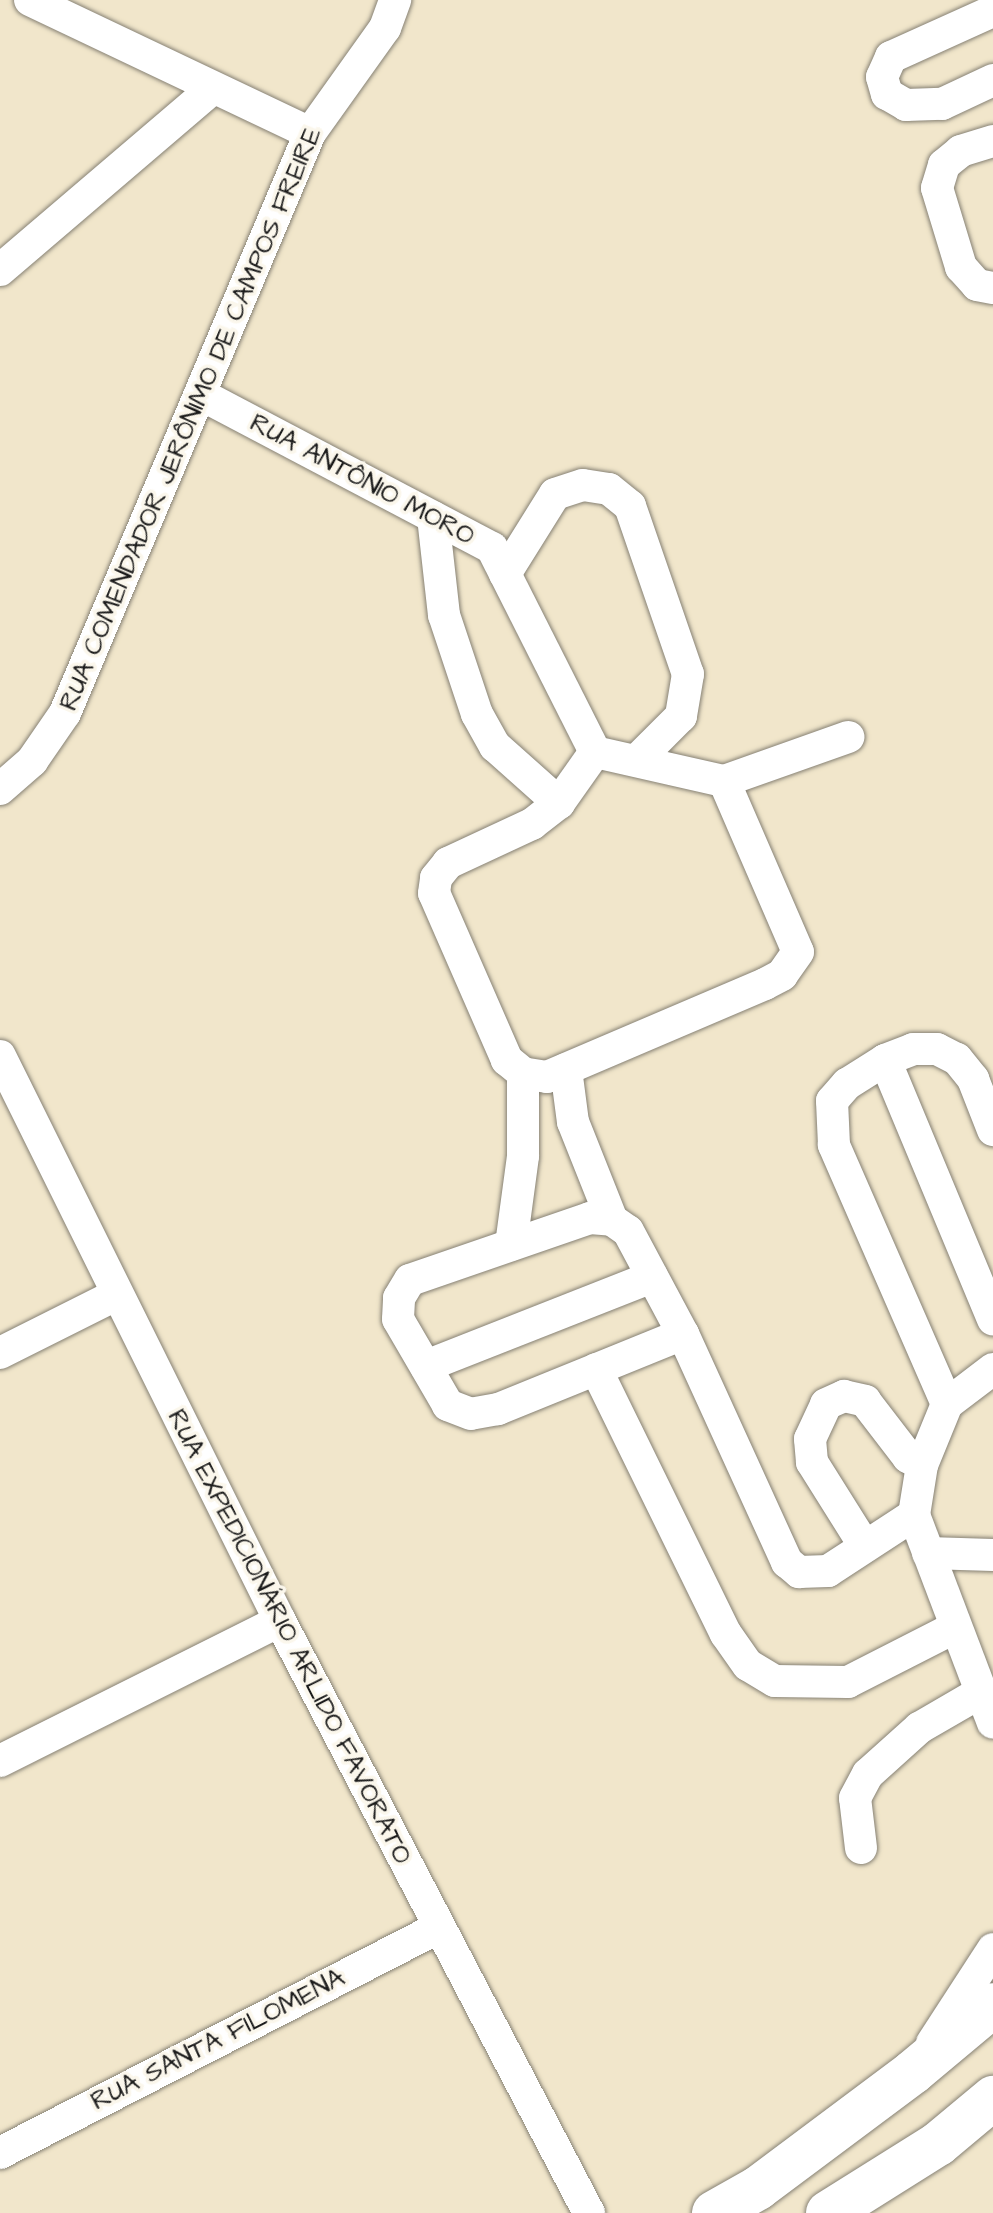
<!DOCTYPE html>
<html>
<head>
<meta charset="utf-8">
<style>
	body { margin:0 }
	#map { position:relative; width:993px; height:2213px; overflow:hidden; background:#f1e6cb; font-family:"Architects Daughter",sans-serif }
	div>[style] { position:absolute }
	.roads { filter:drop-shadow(0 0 2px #868174) drop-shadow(0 0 2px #868174) }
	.street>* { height:32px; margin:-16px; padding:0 16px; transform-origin:16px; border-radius:16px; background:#fff }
	.secondary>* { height:44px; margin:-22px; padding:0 22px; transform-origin:22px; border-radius:22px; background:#fff }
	span { translate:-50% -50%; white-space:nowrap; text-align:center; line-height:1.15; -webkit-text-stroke:7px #fbf7ec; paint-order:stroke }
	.street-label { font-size:26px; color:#1c1c1c }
</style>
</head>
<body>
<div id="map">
	<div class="roads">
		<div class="street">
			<div style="left:30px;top:0;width:310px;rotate:25.4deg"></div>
			<div style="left:993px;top:11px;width:112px;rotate:155.7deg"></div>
			<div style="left:891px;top:57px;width:22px;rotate:114deg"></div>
			<div style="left:882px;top:77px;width:18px;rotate:74deg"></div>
			<div style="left:887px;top:94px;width:22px;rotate:30deg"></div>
			<div style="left:906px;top:105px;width:36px;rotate:-2deg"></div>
			<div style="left:942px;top:104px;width:56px;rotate:-25.2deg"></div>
			<div style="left:993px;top:141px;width:34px;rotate:163deg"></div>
			<div style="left:961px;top:151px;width:22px;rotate:141deg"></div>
			<div style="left:944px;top:165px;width:24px;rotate:107deg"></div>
			<div style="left:937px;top:188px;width:83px;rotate:73.1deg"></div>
			<div style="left:961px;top:267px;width:24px;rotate:48deg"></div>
			<div style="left:977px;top:285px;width:16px;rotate:11deg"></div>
			<div style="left:0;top:270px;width:280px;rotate:-40.5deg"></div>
			<div style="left:200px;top:394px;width:330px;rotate:27.8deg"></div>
			<div style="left:492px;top:548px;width:229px;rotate:63.2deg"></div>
			<div style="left:433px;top:517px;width:99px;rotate:83.6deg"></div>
			<div style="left:444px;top:615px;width:104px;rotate:71.6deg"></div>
			<div style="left:477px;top:714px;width:37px;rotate:61deg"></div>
			<div style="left:495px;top:746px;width:86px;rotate:41.7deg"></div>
			<div style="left:505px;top:574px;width:94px;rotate:-58deg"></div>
			<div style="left:555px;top:494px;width:29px;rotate:-18deg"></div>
			<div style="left:583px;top:485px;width:26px;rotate:9deg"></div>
			<div style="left:609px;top:489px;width:27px;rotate:39deg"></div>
			<div style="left:630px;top:506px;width:178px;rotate:71deg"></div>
			<div style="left:688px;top:674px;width:43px;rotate:99.5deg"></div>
			<div style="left:681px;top:716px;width:62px;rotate:135deg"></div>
			<div style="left:595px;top:752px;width:132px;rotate:12.7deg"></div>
			<div style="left:724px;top:781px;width:186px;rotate:66.6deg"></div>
			<div style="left:798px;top:952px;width:28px;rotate:125deg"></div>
			<div style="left:782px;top:975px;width:19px;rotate:152deg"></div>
			<div style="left:765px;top:984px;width:237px;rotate:156.9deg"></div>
			<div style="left:547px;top:1077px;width:24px;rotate:-171deg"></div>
			<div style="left:523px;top:1073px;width:21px;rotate:-141deg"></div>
			<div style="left:507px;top:1060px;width:182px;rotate:-113.6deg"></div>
			<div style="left:434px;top:893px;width:15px;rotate:-82deg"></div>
			<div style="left:436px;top:878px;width:19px;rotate:-51deg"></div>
			<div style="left:448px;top:863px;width:93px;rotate:-24.9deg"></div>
			<div style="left:532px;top:824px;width:34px;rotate:-38deg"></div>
			<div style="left:559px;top:803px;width:62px;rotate:-54.8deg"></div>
			<div style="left:724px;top:781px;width:132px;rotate:-19.5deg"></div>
			<div style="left:0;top:789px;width:43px;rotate:-41.2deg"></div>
			<div style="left:32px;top:761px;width:58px;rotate:-55.5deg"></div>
			<div style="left:65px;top:713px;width:630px;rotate:-67.1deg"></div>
			<div style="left:310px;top:133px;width:129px;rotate:-54.5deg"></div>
			<div style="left:385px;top:28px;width:30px;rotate:-70deg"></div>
			<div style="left:0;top:1056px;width:631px;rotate:63.64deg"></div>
			<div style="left:280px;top:1621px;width:668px;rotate:62.44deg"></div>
			<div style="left:885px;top:1060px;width:281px;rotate:67.4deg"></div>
			<div style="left:566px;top:1069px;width:53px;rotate:82.5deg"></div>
			<div style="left:573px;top:1122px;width:105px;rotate:68.3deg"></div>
			<div style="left:511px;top:1245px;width:90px;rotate:-82.3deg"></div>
			<div style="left:523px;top:1156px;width:83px;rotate:-90deg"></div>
			<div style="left:683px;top:1334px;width:200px;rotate:157.9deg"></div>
			<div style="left:498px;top:1409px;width:27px;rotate:170deg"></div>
			<div style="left:471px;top:1414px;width:25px;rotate:-159deg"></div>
			<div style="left:448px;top:1405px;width:99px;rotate:-120.2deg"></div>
			<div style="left:398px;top:1319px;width:21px;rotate:-87deg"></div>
			<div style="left:399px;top:1298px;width:21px;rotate:-59deg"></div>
			<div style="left:410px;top:1280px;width:190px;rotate:-19deg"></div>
			<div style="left:590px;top:1218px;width:22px;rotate:5deg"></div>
			<div style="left:612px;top:1220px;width:19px;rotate:35deg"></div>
			<div style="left:628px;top:1231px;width:117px;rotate:61.9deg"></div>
			<div style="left:683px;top:1334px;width:251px;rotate:65.5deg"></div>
			<div style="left:787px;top:1562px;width:16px;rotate:40deg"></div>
			<div style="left:799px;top:1572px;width:29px;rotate:-2deg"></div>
			<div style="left:828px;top:1571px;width:103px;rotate:-33.1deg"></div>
			<div style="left:0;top:1353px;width:130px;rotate:-26.6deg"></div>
			<div style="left:426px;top:1366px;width:243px;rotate:-21.5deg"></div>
			<div style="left:596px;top:1369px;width:295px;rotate:63.9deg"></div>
			<div style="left:726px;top:1634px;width:38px;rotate:55deg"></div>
			<div style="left:748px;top:1665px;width:31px;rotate:31deg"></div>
			<div style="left:775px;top:1681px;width:73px;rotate:0.8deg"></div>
			<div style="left:848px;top:1682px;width:121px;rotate:-27deg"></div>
			<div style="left:993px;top:1369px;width:58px;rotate:142.7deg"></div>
			<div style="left:947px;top:1404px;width:66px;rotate:112.3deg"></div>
			<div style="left:922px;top:1465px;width:51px;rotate:99.1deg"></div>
			<div style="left:914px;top:1515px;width:222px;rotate:69.2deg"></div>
			<div style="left:947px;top:1404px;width:283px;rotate:-113.6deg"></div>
			<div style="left:834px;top:1145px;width:44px;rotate:-92.6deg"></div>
			<div style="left:832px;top:1101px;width:23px;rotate:-49deg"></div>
			<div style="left:847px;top:1084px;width:45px;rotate:-32.3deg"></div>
			<div style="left:885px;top:1060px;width:30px;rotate:-21deg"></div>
			<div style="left:913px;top:1049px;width:24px"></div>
			<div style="left:937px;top:1049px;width:22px;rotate:27deg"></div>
			<div style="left:957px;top:1059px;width:26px;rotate:51deg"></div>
			<div style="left:973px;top:1079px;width:55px;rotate:68.6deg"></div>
			<div style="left:864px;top:1545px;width:98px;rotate:-122.1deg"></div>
			<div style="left:812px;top:1462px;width:23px;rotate:-95deg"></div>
			<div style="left:810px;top:1439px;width:38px;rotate:-65deg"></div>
			<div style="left:826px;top:1404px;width:20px;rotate:-24deg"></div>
			<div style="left:844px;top:1396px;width:22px;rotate:13deg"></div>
			<div style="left:865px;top:1401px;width:71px;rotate:52.5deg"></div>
			<div style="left:908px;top:1457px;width:16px;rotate:30deg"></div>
			<div style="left:928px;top:1553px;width:65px;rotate:1.8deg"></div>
			<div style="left:0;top:1761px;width:313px;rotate:-26.6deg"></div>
			<div style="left:861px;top:1848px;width:50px;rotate:-96.8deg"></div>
			<div style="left:855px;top:1798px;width:27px;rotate:-62deg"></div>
			<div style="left:868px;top:1774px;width:69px;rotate:-42deg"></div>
			<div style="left:919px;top:1728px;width:72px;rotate:-30.1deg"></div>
			<div style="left:932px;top:2043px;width:112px;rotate:-57deg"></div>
			<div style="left:0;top:2153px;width:492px;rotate:-27.2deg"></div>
		</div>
		<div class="secondary">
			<div style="left:714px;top:2213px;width:51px;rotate:-29.6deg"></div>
			<div style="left:758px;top:2188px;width:194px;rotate:-36.8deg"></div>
			<div style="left:913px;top:2072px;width:104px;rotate:-39.9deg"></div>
			<div style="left:828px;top:2213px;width:130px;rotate:-32.1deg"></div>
			<div style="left:938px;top:2144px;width:72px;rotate:-39.9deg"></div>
		</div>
	</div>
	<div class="street-label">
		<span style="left:191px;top:419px;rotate:-67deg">RUA COMENDADOR JERÔNIMO DE CAMPOS FREIRE</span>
		<span style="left:362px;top:480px;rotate:28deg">RUA ANTÔNIO MORO</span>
		<span style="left:289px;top:1637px;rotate:63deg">RUA EXPEDICIONÁRIO ARLIDO FAVORATO</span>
		<span style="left:218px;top:2040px;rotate:-27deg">RUA SANTA FILOMENA</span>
	</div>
</div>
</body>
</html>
